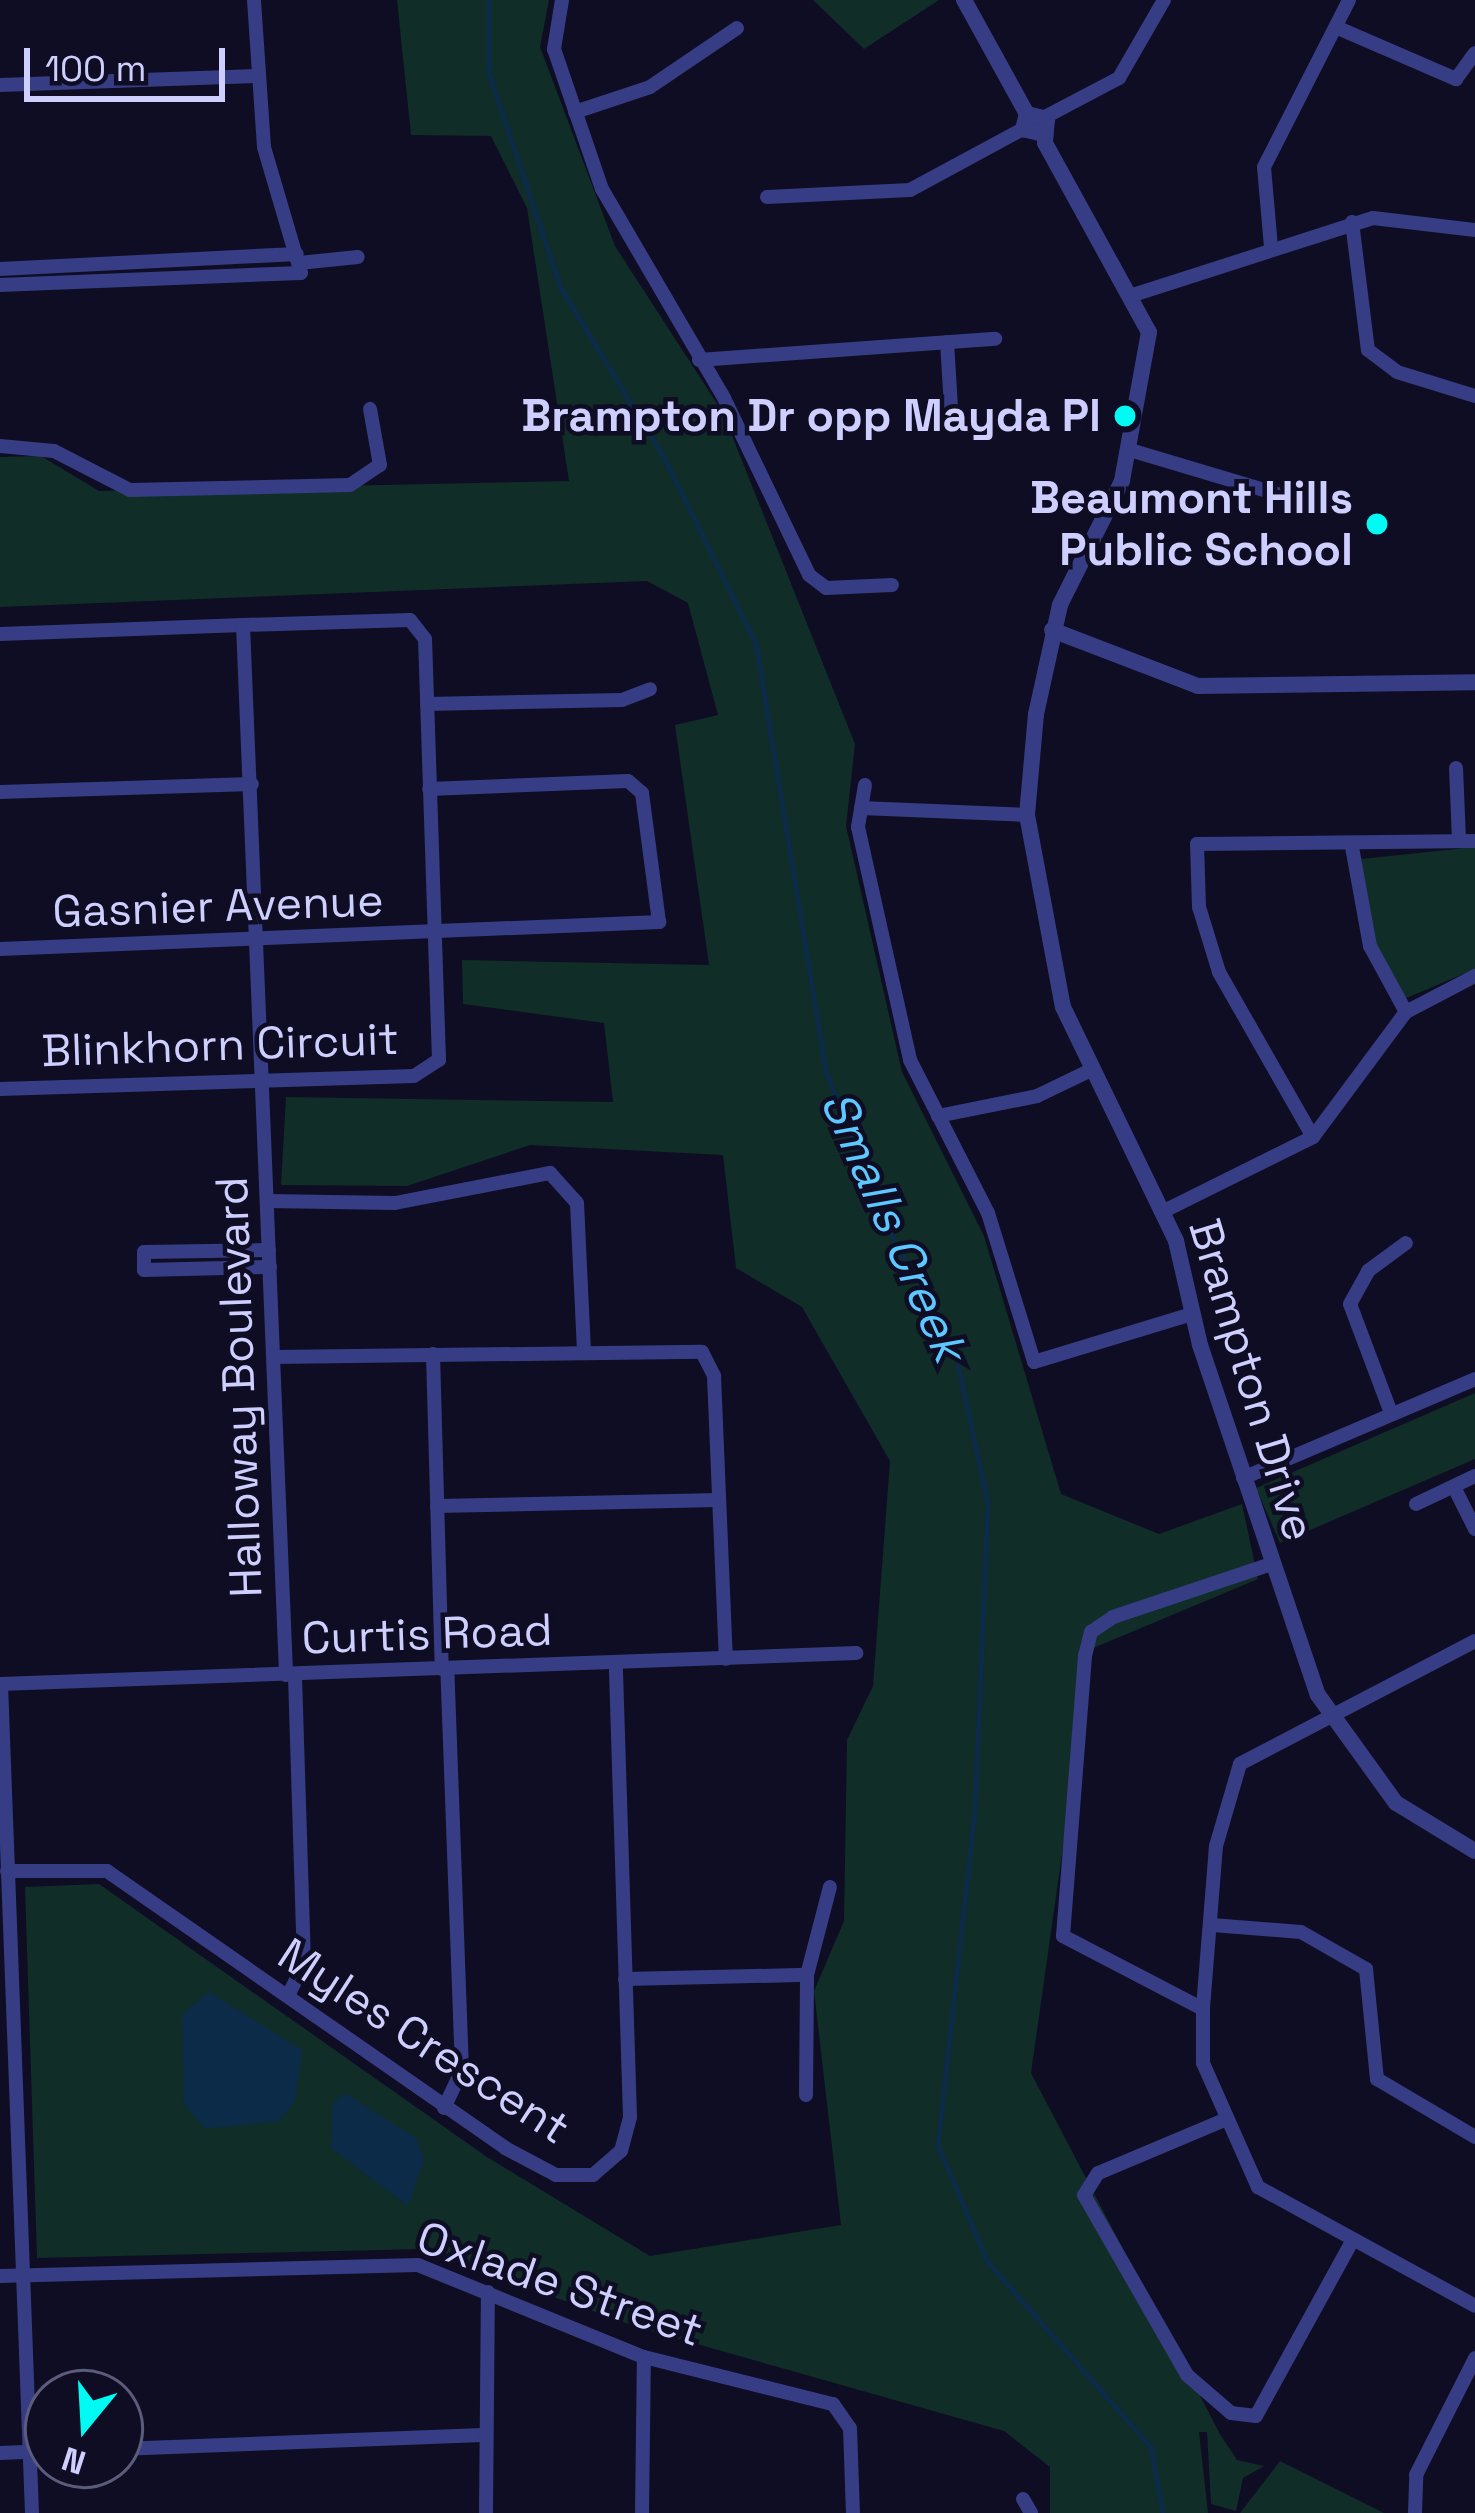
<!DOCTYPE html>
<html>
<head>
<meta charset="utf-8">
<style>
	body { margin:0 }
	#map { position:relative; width:1475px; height:2513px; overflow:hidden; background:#0e0d23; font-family:"Space Grotesk",sans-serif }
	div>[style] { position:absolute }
	.green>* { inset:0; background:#102d28 }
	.water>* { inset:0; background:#0b2b49 }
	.stream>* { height:4.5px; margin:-2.25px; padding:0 2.25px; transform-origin:2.25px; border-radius:2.25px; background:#0b2b49 }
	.minor>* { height:14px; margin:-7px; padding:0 7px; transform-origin:7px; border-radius:7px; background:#363d84 }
	.tertiary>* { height:16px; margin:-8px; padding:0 8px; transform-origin:8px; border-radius:8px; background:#363d84 }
	.dots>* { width:33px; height:33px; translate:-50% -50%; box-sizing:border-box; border:6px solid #0e0d23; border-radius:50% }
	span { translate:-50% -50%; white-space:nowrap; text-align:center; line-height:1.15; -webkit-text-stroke:9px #0e0d23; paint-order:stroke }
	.poi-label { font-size:45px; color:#cfcfff; font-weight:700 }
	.right { translate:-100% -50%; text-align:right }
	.street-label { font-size:45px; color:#cfcfff }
	.water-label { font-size:48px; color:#5dc8ff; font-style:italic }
	.north { position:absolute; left:24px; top:2369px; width:120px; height:120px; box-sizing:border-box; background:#0e0d23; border:3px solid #5b5b7b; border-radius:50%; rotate:198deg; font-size:33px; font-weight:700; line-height:48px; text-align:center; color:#cfcfff }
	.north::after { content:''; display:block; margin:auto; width:42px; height:54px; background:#00faf4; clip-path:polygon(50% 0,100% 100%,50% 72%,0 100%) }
	.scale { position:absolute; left:24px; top:48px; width:201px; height:54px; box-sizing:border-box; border:6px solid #cfcfff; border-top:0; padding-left:15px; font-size:36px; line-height:42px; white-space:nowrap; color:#cfcfff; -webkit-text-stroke:9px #0e0d23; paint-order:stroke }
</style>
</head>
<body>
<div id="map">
	<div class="green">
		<div style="clip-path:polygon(397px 0,549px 0,540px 47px,615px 246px,723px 413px,855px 744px,846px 826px,902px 1072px,984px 1236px,1061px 1494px,1159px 1534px,1242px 1504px,1258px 1579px,1091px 1649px,1031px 2073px,1220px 2434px,1237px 2460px,1264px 2466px,1243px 2478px,1236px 2511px,1211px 2504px,1207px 2432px,1199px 2432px,1208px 2513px,1050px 2513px,1050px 2467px,1004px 2431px,637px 2327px,421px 2249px,37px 2258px,25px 1887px,99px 1884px,487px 2157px,650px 2256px,841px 2225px,814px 1991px,844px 1921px,847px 1740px,873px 1686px,890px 1461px,802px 1307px,736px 1268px,723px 1155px,530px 1145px,407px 1186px,281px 1185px,286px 1097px,613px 1102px,604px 1023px,463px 1004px,462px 960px,709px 965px,675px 725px,718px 715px,688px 603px,647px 581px,0 607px,0 457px,41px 456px,99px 491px,569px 481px,527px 208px,491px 136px,411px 135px)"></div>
		<div style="clip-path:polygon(813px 0,939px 0,864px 49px)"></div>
		<div style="clip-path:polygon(1475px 847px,1475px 969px,1404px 999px,1377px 951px,1361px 859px)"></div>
		<div style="clip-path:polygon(1475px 1393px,1475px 1459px,1280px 1543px,1256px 1488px)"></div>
		<div style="clip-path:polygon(1280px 2461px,1384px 2513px,1240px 2513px)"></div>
	</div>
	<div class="water">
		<div style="clip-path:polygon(209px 1992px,302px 2050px,295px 2102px,278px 2121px,205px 2129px,184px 2104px,182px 2015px)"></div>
		<div style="clip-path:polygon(345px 2093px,417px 2139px,424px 2160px,408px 2206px,331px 2148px,333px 2103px)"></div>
	</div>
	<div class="stream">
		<div style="left:489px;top:0;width:73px;rotate:90deg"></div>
		<div style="left:489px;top:73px;width:227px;rotate:71.5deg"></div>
		<div style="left:561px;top:288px;width:200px;rotate:58.7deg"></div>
		<div style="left:665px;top:459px;width:205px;rotate:63.7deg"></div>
		<div style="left:756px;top:643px;width:434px;rotate:80.7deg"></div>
		<div style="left:826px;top:1071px;width:169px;rotate:68.5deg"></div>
		<div style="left:888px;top:1228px;width:144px;rotate:61.8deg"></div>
		<div style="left:956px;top:1355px;width:151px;rotate:77.8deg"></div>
		<div style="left:988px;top:1503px;width:308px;rotate:92.4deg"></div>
		<div style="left:975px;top:1811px;width:336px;rotate:96.3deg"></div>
		<div style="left:938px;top:2145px;width:127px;rotate:66.9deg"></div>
		<div style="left:988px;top:2262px;width:247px;rotate:48.6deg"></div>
		<div style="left:1151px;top:2447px;width:67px;rotate:79.7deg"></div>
	</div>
	<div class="minor">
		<div style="left:562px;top:0;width:50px;rotate:99.3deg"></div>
		<div style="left:554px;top:49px;width:148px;rotate:71.1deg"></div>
		<div style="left:602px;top:189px;width:242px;rotate:59.7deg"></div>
		<div style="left:724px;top:398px;width:196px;rotate:64.3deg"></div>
		<div style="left:809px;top:575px;width:21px;rotate:37deg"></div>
		<div style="left:826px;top:588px;width:66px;rotate:-2.6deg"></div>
		<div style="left:1338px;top:28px;width:129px;rotate:23.4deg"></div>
		<div style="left:1456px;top:79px;width:32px;rotate:-54deg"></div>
		<div style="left:0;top:85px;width:257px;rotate:-2deg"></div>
		<div style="left:575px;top:112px;width:79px;rotate:-18.4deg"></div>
		<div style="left:650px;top:87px;width:105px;rotate:-34.1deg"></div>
		<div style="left:1045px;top:117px;width:84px;rotate:-27.8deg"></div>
		<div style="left:1119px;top:78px;width:90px;rotate:-60deg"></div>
		<div style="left:767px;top:197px;width:143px;rotate:-2.8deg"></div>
		<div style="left:910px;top:190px;width:128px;rotate:-28.4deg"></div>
		<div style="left:1352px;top:222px;width:129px;rotate:82.9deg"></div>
		<div style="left:1368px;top:350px;width:36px;rotate:37deg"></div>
		<div style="left:1397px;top:372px;width:82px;rotate:17.1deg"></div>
		<div style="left:1271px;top:247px;width:80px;rotate:-95deg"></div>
		<div style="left:1264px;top:167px;width:187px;rotate:-63deg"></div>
		<div style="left:299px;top:263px;width:59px;rotate:-5.8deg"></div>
		<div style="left:0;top:269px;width:297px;rotate:-2.9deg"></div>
		<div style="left:0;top:285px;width:301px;rotate:-2.3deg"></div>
		<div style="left:301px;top:273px;width:131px;rotate:-106.4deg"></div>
		<div style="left:264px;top:147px;width:147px;rotate:-93.9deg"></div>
		<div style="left:1133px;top:295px;width:252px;rotate:-17.8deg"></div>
		<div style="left:1373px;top:218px;width:103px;rotate:6.7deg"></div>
		<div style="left:947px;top:342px;width:66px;rotate:86.5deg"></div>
		<div style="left:699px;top:360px;width:297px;rotate:-4.1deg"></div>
		<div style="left:0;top:446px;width:54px;rotate:5.3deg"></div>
		<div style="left:54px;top:451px;width:85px;rotate:27.2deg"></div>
		<div style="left:130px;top:490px;width:220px;rotate:-1.3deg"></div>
		<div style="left:350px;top:485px;width:36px;rotate:-34deg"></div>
		<div style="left:380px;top:465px;width:57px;rotate:-100.1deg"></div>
		<div style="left:1130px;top:450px;width:158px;rotate:16.6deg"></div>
		<div style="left:0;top:634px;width:243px;rotate:-2.1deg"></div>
		<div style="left:243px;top:625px;width:1051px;rotate:87.65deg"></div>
		<div style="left:427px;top:704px;width:195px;rotate:-1.2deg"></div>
		<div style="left:622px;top:700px;width:30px;rotate:-21deg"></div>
		<div style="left:1456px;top:768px;width:73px;rotate:87.6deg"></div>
		<div style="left:865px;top:785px;width:43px;rotate:99.5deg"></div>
		<div style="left:858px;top:827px;width:239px;rotate:77.4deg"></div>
		<div style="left:910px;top:1060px;width:172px;rotate:63deg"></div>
		<div style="left:988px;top:1213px;width:156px;rotate:72.8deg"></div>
		<div style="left:1034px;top:1362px;width:165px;rotate:-16.9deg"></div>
		<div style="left:0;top:792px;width:252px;rotate:-1.8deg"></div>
		<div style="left:861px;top:808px;width:166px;rotate:2.4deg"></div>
		<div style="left:1352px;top:847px;width:101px;rotate:79.7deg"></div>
		<div style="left:1370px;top:946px;width:75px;rotate:61.4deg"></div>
		<div style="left:0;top:949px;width:660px;rotate:-2.35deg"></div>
		<div style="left:659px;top:922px;width:130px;rotate:-97.5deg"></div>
		<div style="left:642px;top:793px;width:18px;rotate:-139deg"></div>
		<div style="left:628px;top:781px;width:199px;rotate:177.7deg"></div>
		<div style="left:0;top:1089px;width:414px;rotate:-1.8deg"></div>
		<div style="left:414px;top:1076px;width:30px;rotate:-33deg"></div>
		<div style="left:439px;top:1060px;width:421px;rotate:-91.9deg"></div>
		<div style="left:425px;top:639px;width:24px;rotate:-128deg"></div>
		<div style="left:410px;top:620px;width:167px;rotate:178.3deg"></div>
		<div style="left:938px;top:1116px;width:101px;rotate:-11.4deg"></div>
		<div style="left:1037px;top:1096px;width:62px;rotate:-25.7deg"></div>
		<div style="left:1313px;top:1137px;width:190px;rotate:-119.7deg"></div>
		<div style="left:1219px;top:972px;width:68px;rotate:-107.1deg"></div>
		<div style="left:1199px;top:907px;width:63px;rotate:-91.8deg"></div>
		<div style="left:1197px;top:844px;width:278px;rotate:-0.6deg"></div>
		<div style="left:267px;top:1201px;width:128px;rotate:0.9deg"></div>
		<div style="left:395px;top:1203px;width:158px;rotate:-11deg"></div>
		<div style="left:550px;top:1173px;width:40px;rotate:48deg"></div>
		<div style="left:577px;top:1203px;width:146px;rotate:87.3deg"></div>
		<div style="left:1162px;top:1212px;width:169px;rotate:-26.4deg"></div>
		<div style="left:1313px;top:1137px;width:156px;rotate:-53.4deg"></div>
		<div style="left:1406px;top:1012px;width:78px;rotate:-27.6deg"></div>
		<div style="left:269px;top:1250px;width:125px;rotate:179.1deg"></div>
		<div style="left:144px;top:1252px;width:18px;rotate:90deg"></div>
		<div style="left:144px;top:1270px;width:126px;rotate:-1.4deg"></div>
		<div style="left:433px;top:1354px;width:315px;rotate:88.4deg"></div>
		<div style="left:274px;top:1357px;width:428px;rotate:-0.7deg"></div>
		<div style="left:702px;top:1352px;width:27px;rotate:63deg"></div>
		<div style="left:714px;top:1376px;width:283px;rotate:87.6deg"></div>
		<div style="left:1391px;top:1413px;width:116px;rotate:-110.6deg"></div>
		<div style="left:1350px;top:1304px;width:38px;rotate:-61deg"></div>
		<div style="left:1368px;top:1271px;width:47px;rotate:-36.4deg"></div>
		<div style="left:1243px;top:1478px;width:252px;rotate:-23.1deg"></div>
		<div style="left:1454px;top:1487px;width:47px;rotate:63.4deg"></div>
		<div style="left:1416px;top:1504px;width:65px;rotate:-25.4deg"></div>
		<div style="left:437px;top:1506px;width:282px;rotate:-1.2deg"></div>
		<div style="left:1475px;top:1641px;width:265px;rotate:152.4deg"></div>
		<div style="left:1240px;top:1764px;width:85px;rotate:106.3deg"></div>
		<div style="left:1216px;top:1846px;width:164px;rotate:94.6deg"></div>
		<div style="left:1203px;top:2009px;width:54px;rotate:90deg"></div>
		<div style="left:1203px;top:2063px;width:136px;rotate:66.1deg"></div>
		<div style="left:1258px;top:2187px;width:247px;rotate:28.7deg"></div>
		<div style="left:0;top:1684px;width:857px;rotate:-2.07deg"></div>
		<div style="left:1px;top:1684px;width:830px;rotate:87.86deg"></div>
		<div style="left:7px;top:1871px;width:100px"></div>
		<div style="left:107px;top:1871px;width:485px;rotate:34.8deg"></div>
		<div style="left:505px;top:2148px;width:58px;rotate:27.9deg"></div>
		<div style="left:556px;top:2175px;width:37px"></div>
		<div style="left:593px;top:2175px;width:37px;rotate:-41deg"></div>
		<div style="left:621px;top:2151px;width:35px;rotate:-75deg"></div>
		<div style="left:630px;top:2117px;width:454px;rotate:-91.8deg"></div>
		<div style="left:1212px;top:1925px;width:89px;rotate:4.5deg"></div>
		<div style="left:1301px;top:1932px;width:75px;rotate:29.6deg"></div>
		<div style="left:1366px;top:1969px;width:111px;rotate:84.3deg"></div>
		<div style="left:1377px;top:2079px;width:114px;rotate:30.6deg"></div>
		<div style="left:625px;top:1979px;width:182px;rotate:-1.3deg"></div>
		<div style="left:288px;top:1996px;width:37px;rotate:-64deg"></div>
		<div style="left:304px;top:1963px;width:289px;rotate:-91.8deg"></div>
		<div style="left:1203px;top:2009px;width:158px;rotate:-152.5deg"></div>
		<div style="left:1063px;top:1936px;width:281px;rotate:-85.5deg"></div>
		<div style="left:1085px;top:1656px;width:25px;rotate:-76deg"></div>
		<div style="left:1091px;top:1632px;width:27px;rotate:-34deg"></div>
		<div style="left:1113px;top:1617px;width:167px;rotate:-18.5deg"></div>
		<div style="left:806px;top:2095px;width:120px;rotate:-89.5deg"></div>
		<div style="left:807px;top:1975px;width:91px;rotate:-75.4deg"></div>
		<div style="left:444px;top:2108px;width:42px;rotate:-64.7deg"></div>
		<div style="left:462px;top:2070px;width:402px;rotate:-92.1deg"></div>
		<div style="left:1222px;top:2121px;width:134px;rotate:157.2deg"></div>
		<div style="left:1098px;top:2173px;width:26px;rotate:122deg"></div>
		<div style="left:1084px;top:2195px;width:207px;rotate:60.2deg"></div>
		<div style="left:1187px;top:2375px;width:58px;rotate:40.8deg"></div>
		<div style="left:1231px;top:2413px;width:25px;rotate:7deg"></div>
		<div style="left:1256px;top:2416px;width:197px;rotate:-61.2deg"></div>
		<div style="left:0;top:2276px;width:418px;rotate:-1.5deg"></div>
		<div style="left:418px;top:2265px;width:244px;rotate:22.2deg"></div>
		<div style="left:644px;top:2357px;width:195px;rotate:14deg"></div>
		<div style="left:833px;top:2404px;width:29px;rotate:55deg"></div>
		<div style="left:850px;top:2428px;width:85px;rotate:88deg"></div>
		<div style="left:120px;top:2449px;width:363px;rotate:-2.2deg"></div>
		<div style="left:0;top:2453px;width:48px;rotate:-2.4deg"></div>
		<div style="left:1023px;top:2499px;width:16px;rotate:60deg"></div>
		<div style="left:486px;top:2513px;width:221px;rotate:-89.5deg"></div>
		<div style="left:642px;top:2513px;width:156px;rotate:-89.3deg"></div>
		<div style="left:1415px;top:2513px;width:38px;rotate:-88deg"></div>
		<div style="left:1416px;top:2475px;width:131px;rotate:-63.2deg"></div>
	</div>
	<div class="tertiary">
		<div style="left:964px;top:0;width:130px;rotate:61.1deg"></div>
		<div style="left:1027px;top:114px;width:21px;rotate:14deg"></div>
		<div style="left:1047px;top:119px;width:24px;rotate:95deg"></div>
		<div style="left:1045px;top:143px;width:216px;rotate:61.2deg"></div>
		<div style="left:1149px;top:332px;width:151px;rotate:100.3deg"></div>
		<div style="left:1122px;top:481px;width:139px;rotate:116.6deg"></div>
		<div style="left:1060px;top:605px;width:112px;rotate:102.4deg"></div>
		<div style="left:1036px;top:714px;width:101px;rotate:95.1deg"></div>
		<div style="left:1027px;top:815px;width:195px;rotate:79.4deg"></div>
		<div style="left:1063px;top:1007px;width:260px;rotate:64.2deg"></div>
		<div style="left:1176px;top:1241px;width:107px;rotate:77deg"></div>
		<div style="left:1200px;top:1345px;width:369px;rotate:71.4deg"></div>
		<div style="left:1318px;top:1695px;width:133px;rotate:54.2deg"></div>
		<div style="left:1396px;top:1803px;width:92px;rotate:31.3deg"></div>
		<div style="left:1027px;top:114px;width:16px;rotate:105deg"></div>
		<div style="left:1023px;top:129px;width:21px;rotate:14deg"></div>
		<div style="left:1052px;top:630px;width:156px;rotate:21deg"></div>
		<div style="left:1198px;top:686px;width:277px;rotate:-0.8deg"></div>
	</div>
	<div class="dots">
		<div style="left:1125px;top:416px;background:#00faf4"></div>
		<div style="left:1377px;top:524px;background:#00faf4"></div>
	</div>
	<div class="poi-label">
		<span class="right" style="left:1101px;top:416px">Brampton Dr opp Mayda Pl</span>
		<span class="right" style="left:1353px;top:524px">Beaumont Hills<br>Public School</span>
	</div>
	<div class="street-label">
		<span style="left:218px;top:906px;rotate:-2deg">Gasnier Avenue</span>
		<span style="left:220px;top:1045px;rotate:-2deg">Blinkhorn Circuit</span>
		<span style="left:1252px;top:1380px;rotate:73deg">Brampton Drive</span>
		<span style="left:239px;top:1387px;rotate:-92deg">Halloway Boulevard</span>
		<span style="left:427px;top:1634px;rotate:-2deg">Curtis Road</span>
		<span style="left:424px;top:2041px;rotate:33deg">Myles Crescent</span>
		<span style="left:560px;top:2284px;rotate:19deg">Oxlade Street</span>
	</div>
	<div class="water-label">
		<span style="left:894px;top:1226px;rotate:66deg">Smalls Creek</span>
	</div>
	<div class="north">N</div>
	<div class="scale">100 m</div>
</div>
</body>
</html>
